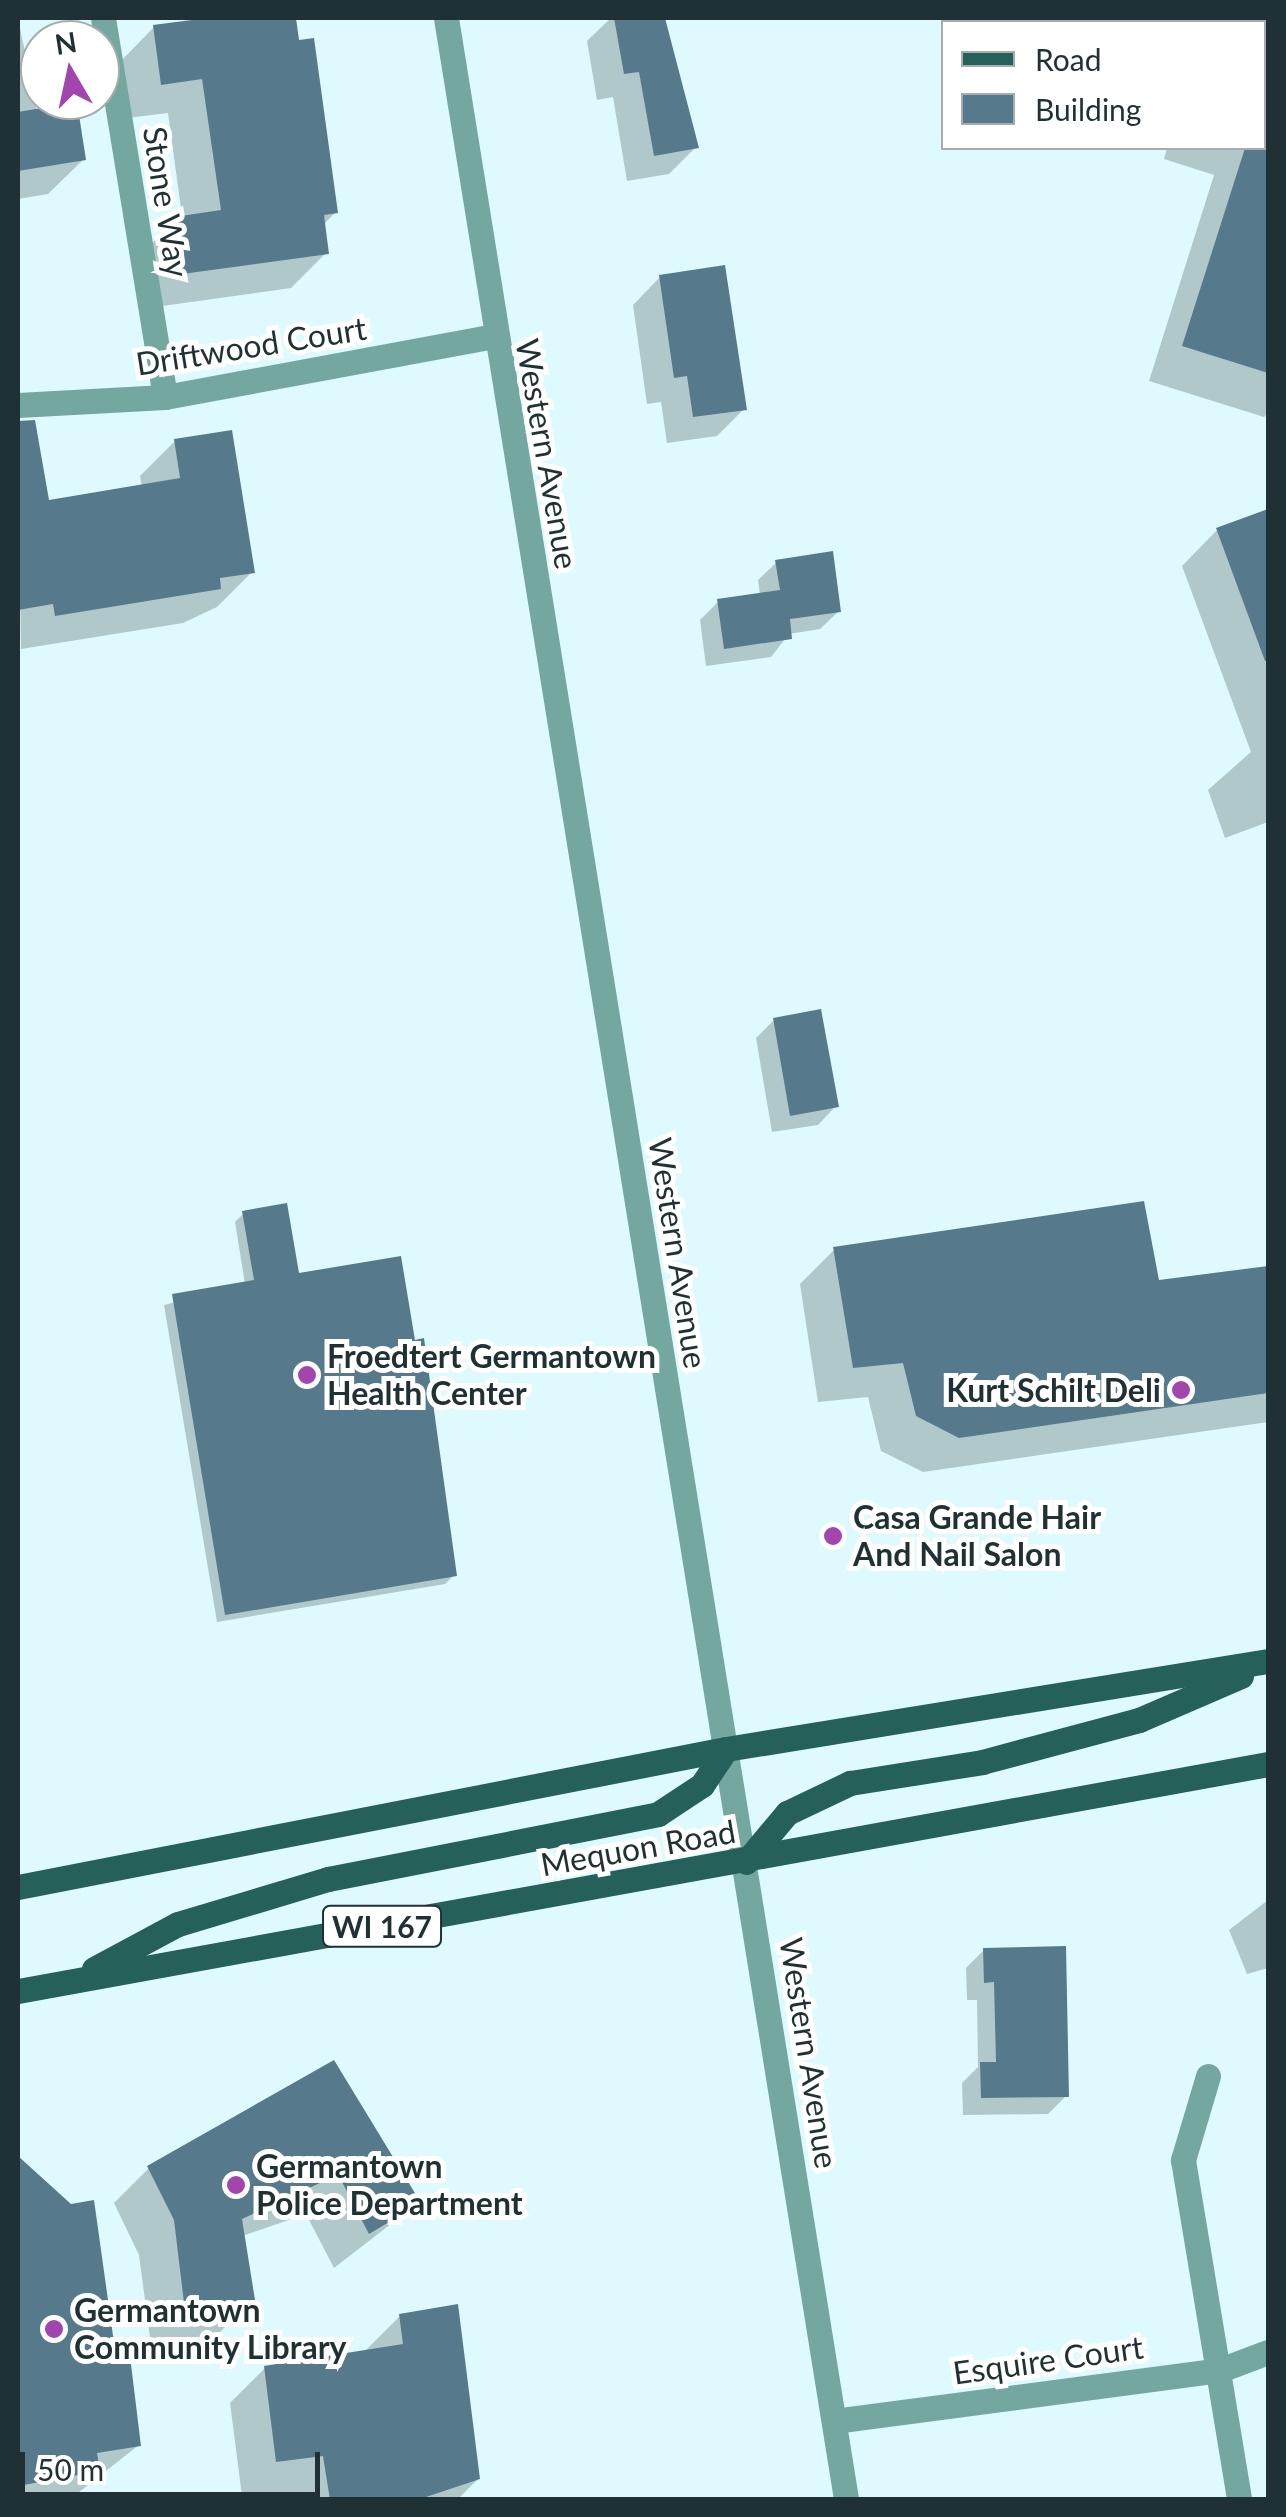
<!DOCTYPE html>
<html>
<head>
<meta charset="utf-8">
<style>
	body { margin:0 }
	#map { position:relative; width:1286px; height:2517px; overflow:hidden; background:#defafe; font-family:Lato,sans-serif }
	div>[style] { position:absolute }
	.shadow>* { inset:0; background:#0003 }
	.building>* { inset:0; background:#567a8c }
	.minor>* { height:25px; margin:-12.5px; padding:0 12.5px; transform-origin:12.5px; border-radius:12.5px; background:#75a7a1 }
	.primary>* { height:25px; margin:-12.5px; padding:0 12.5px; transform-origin:12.5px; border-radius:12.5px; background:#26605a }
	.dots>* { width:28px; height:28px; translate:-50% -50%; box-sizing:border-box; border:5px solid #fff; border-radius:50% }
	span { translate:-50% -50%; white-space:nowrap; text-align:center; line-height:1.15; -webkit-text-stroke:10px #fff; paint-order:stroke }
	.shield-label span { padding:2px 8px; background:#fff; border:2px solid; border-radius:8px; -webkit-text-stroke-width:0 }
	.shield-label { font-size:30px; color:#1f3134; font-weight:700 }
	.street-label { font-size:32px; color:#1f3134 }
	.poi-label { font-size:32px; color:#1f3134; font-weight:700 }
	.left { translate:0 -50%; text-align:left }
	.right { translate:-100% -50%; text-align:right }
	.frame { position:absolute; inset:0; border:20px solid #1f3134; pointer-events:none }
	.legend { position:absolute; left:941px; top:20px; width:325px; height:130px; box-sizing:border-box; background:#fff; border:2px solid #a5adae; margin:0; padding:12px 18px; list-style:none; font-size:30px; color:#1f3134 }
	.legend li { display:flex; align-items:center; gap:20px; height:50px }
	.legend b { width:50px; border:2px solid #a5adae }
	.north { position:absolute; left:20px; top:20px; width:100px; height:100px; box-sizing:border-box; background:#fff; border:2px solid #a5adae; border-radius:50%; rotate:351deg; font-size:28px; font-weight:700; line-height:40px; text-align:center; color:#1f3134 }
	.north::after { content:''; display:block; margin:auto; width:35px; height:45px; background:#a245ae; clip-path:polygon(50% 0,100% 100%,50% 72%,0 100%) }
	.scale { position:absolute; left:20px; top:2452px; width:300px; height:45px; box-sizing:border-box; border:5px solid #1f3134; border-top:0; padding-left:12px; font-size:30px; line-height:35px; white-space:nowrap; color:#1f3134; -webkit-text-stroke:8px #fff; paint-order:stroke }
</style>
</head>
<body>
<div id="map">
	<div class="shadow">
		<div style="clip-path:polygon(18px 18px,37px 111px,84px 159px,48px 194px,18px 199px)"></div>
		<div style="clip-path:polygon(225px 18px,294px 18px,336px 212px,323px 225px,326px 253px,291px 288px,148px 308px,140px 254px,182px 216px,168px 113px,127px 118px,119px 63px,154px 27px)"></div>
		<div style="clip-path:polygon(611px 18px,662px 18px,696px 147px,669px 174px,627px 181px,613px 97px,597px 100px,587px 41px)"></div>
		<div style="clip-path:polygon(1268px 48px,1268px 413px,1264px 417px,1149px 381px,1214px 175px,1164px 159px,1167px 148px,1264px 148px)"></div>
		<div style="clip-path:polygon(660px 277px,744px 409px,717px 436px,667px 443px,661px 402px,647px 404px,633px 305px)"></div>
		<div style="clip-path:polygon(175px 441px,252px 572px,217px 607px,183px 623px,21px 649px,18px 468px,40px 464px,47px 503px,142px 487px,140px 476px)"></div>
		<div style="clip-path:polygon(1268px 512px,1268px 822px,1225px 838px,1208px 790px,1251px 752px,1182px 566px,1217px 530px)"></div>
		<div style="clip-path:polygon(777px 562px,839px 611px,820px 629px,789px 634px,771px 657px,706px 666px,700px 620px,718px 602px,760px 595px,758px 580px)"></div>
		<div style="clip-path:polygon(774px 1020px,836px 1106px,818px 1125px,772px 1132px,756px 1038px)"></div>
		<div style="clip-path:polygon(244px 1213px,297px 1276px,454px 1575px,445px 1584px,217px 1622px,164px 1305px,245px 1284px,235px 1222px)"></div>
		<div style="clip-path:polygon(835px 1249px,1157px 1283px,1268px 1268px,1268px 1422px,923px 1472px,881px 1451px,868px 1397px,818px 1402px,800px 1284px)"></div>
		<div style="clip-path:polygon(1268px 1900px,1268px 1968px,1247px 1974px,1229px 1930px)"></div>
		<div style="clip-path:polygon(984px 1950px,1066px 2096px,1048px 2114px,963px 2115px,962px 2083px,978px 2067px,977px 2000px,967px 2000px,966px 1968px)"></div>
		<div style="clip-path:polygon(333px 2063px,418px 2203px,334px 2268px,306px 2214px,242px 2236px,253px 2299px,218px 2334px,151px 2345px,139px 2255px,114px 2203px,149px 2168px)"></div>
		<div style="clip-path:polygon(18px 2168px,30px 2171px,113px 2353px,139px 2445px,69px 2500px,18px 2500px)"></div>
		<div style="clip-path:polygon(400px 2316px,478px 2479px,457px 2500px,242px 2496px,230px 2403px,265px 2368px,365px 2351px)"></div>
	</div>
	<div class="building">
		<div style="clip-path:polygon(207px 18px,296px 18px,299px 40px,314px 38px,338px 213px,324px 215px,329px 254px,182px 274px,174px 217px,221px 210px,202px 79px,161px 85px,153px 25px)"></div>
		<div style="clip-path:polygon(614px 18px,665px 18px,699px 148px,654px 156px,639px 72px,624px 74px)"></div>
		<div style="clip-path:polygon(1264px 95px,1268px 96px,1268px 373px,1182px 346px,1245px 148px,1264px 148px)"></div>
		<div style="clip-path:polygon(77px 102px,86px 160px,18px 171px,18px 112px)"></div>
		<div style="clip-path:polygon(725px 265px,747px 410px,693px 417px,687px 376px,674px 378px,659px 275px)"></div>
		<div style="clip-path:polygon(35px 420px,49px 500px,180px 478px,174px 439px,232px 430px,255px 573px,220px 578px,221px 589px,55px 616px,53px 604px,18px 610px,18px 421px)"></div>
		<div style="clip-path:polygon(1268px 509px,1268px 661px,1265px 661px,1216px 528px)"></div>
		<div style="clip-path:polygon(833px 551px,841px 612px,790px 619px,792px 639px,724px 649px,717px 599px,780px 590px,775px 560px)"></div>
		<div style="clip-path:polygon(821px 1009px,839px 1107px,790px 1116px,773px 1018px)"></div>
		<div style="clip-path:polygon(1144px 1201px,1159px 1280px,1268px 1266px,1268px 1393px,959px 1438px,916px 1416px,903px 1363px,853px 1368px,833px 1247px)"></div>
		<div style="clip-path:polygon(287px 1203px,299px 1273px,401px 1256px,415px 1340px,424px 1338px,457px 1576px,225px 1615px,172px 1294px,254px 1280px,242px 1211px)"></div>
		<div style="clip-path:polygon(1066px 1946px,1069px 2097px,981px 2098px,980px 2062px,996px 2062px,994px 1982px,984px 1983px,983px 1948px)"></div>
		<div style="clip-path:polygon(334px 2060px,421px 2203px,369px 2234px,341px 2180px,322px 2182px,242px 2219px,255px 2300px,185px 2311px,174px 2220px,147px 2166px)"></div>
		<div style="clip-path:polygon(18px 2156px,71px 2204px,94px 2200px,115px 2350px,129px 2348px,141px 2446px,97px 2453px,100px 2471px,18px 2486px)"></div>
		<div style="clip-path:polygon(458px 2304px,480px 2479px,417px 2500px,330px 2500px,323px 2456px,276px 2462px,264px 2366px,403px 2344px,399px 2314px)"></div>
	</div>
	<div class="minor">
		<div style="left:103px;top:18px;width:384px;rotate:80.7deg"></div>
		<div style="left:446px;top:18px;width:2514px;rotate:80.84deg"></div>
		<div style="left:18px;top:405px;width:147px;rotate:-3.1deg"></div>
		<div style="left:165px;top:397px;width:335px;rotate:-10.5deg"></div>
		<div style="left:1208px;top:2076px;width:88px;rotate:106.6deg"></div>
		<div style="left:1183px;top:2160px;width:345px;rotate:80.6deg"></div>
		<div style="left:834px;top:2421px;width:389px;rotate:-7.5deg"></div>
		<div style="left:1220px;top:2370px;width:51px;rotate:-20.6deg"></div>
	</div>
	<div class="primary">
		<div style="left:746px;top:1862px;width:64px;rotate:-50.1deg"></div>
		<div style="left:787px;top:1813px;width:70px;rotate:-25.5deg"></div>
		<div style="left:850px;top:1783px;width:134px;rotate:-9deg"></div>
		<div style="left:982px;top:1762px;width:163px;rotate:-15deg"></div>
		<div style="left:1139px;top:1720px;width:111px;rotate:-23.3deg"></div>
		<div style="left:18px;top:1887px;width:721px;rotate:-11.03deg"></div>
		<div style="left:726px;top:1749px;width:549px;rotate:-9.22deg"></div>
		<div style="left:94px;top:1969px;width:95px;rotate:-28.2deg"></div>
		<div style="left:178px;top:1924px;width:157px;rotate:-16.7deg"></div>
		<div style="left:328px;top:1879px;width:336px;rotate:-11.1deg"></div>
		<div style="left:658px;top:1814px;width:53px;rotate:-33.4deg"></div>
		<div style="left:702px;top:1785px;width:43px;rotate:-56.3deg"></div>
		<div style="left:18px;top:1991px;width:1270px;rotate:-10.29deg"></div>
	</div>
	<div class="dots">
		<div style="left:307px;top:1375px;background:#a245ae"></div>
		<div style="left:1181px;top:1390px;background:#a245ae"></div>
		<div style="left:833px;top:1536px;background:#a245ae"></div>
		<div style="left:236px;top:2185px;background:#a245ae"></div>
		<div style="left:54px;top:2329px;background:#a245ae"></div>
	</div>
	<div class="shield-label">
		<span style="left:382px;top:1926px">WI 167</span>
	</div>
	<div class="street-label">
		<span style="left:166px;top:202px;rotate:81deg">Stone Way</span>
		<span style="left:251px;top:346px;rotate:-9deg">Driftwood Court</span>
		<span style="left:547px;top:454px;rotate:80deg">Western Avenue</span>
		<span style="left:678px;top:1253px;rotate:81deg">Western Avenue</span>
		<span style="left:638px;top:1848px;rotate:-10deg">Mequon Road</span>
		<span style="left:809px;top:2053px;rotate:81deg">Western Avenue</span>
		<span style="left:1048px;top:2360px;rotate:-8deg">Esquire Court</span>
	</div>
	<div class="poi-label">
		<span class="left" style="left:327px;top:1375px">Froedtert Germantown<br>Health Center</span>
		<span class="right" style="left:1161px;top:1390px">Kurt Schilt Deli</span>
		<span class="left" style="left:853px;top:1536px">Casa Grande Hair<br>And Nail Salon</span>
		<span class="left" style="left:256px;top:2185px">Germantown<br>Police Department</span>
		<span class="left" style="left:74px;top:2329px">Germantown<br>Community Library</span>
	</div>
	<div class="frame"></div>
	<ul class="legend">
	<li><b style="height:12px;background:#26605a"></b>Road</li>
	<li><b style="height:28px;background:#567a8c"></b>Building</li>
	</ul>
	<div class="north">N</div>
	<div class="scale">50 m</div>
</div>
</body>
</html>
